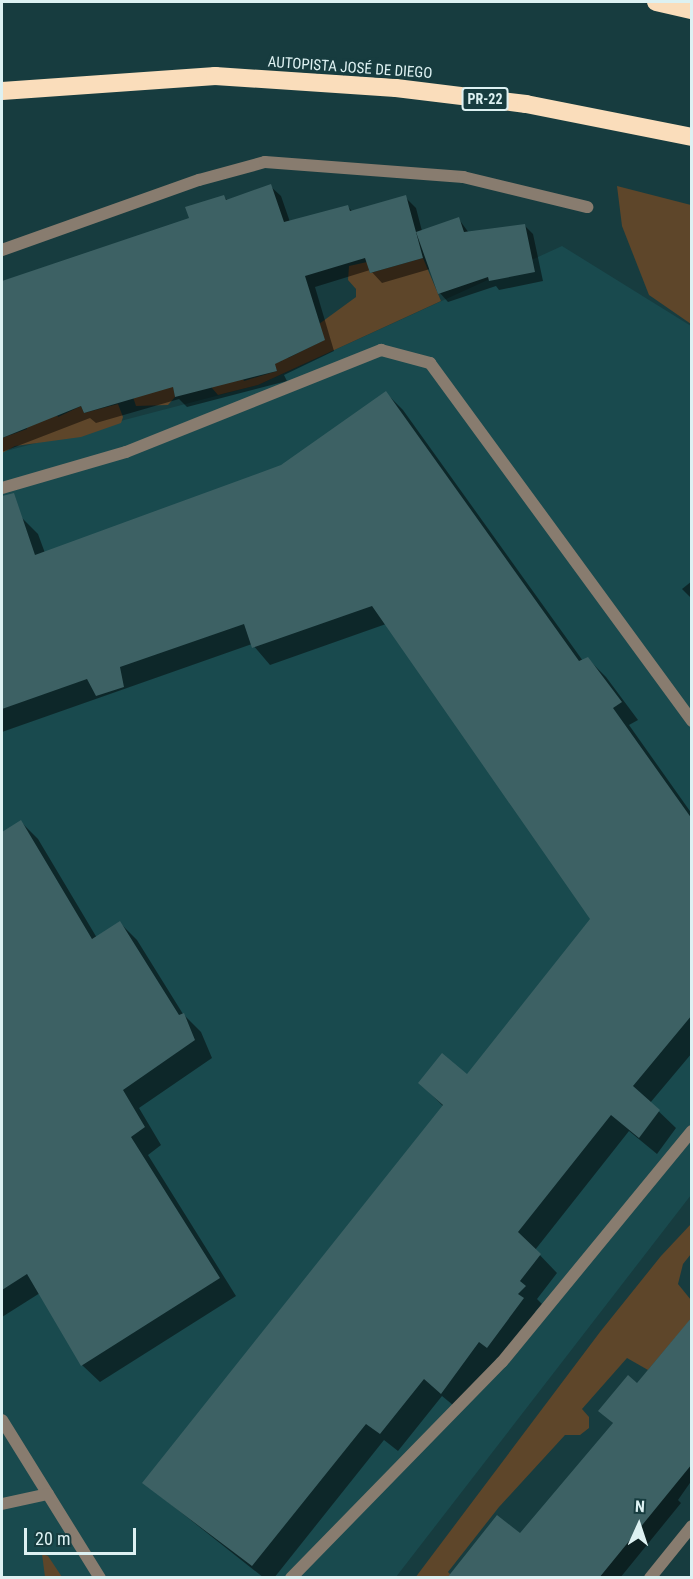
<!DOCTYPE html>
<html>
<head>
<meta charset="utf-8">
<style>
	body { margin:0 }
	#map { position:relative; width:693px; height:1579px; overflow:hidden; background:#173c3f; font-family:"Roboto Condensed",sans-serif }
	div>[style] { position:absolute }
	.built>* { inset:0; background:#194a4e }
	.green>* { inset:0; background:#5e462a }
	.shadow>* { inset:0; background:#0007 }
	.building>* { inset:0; background:#3d6164 }
	.service>* { height:12px; margin:-6px; padding:0 6px; transform-origin:6px; border-radius:6px; background:#887c6f }
	.minor>* { height:12px; margin:-6px; padding:0 6px; transform-origin:6px; border-radius:6px; background:#887c6f }
	.motorway>* { height:18px; margin:-9px; padding:0 9px; transform-origin:9px; border-radius:9px; background:#faddbb }
	span { translate:-50% -50%; white-space:nowrap; text-align:center; line-height:1.15; -webkit-text-stroke:6px #173c3f; paint-order:stroke }
	.shield-label span { padding:2px 4px; background:#173c3f; border:2px solid; border-radius:4px; -webkit-text-stroke-width:0 }
	.shield-label { font-size:14px; color:#ddf1f2; font-weight:700 }
	.street-label { font-size:15px; color:#ddf1f2 }
	.frame { position:absolute; inset:0; border:3px solid #ddf1f2; pointer-events:none }
	.north { position:absolute; left:609px; top:1495px; width:60px; height:60px; -webkit-text-stroke:4px #173c3f; paint-order:stroke; rotate:3deg; font-size:16px; font-weight:700; line-height:24px; text-align:center; color:#ddf1f2 }
	.north::after { content:''; display:block; margin:auto; width:21px; height:27px; background:#ddf1f2; clip-path:polygon(50% 0,100% 100%,50% 72%,0 100%) }
	.scale { position:absolute; left:24px; top:1528px; width:112px; height:27px; box-sizing:border-box; border:3px solid #ddf1f2; border-top:0; padding-left:8px; font-size:18px; line-height:21px; white-space:nowrap; color:#ddf1f2; -webkit-text-stroke:4px #173c3f; paint-order:stroke }
</style>
</head>
<body>
<div id="map">
	<div class="built">
		<div style="clip-path:polygon(562px 246px,691px 326px,691px 1195px,396px 1577px,2px 1578px,2px 452px,258px 385px)"></div>
	</div>
	<div class="green">
		<div style="clip-path:polygon(617px 186px,691px 205px,691px 324px,649px 295px,622px 226px)"></div>
		<div style="clip-path:polygon(423px 258px,441px 301px,258px 385px,218px 395px,212px 388px,210px 378px,234px 359px,244px 381px,277px 371px,274px 363px,282px 361px,280px 355px,288px 358px,324px 340px,319px 324px,356px 297px,356px 289px,348px 280px,349px 266px,367px 262px,370px 273px)"></div>
		<div style="clip-path:polygon(116px 346px,172px 380px,175px 397px,168px 405px,136px 406px)"></div>
		<div style="clip-path:polygon(20px 400px,53px 406px,58px 417px,81px 406px,84px 413px,118px 404px,123px 417px,121px 423px,81px 437px,15px 446px,2px 453px,2px 438px,27px 429px)"></div>
		<div style="clip-path:polygon(691px 1224px,691px 1254px,683px 1264px,678px 1284px,691px 1300px,691px 1319px,648px 1370px,627px 1358px,582px 1409px,589px 1417px,589px 1428px,580px 1435px,565px 1435px,499px 1507px,448px 1572px,453px 1577px,415px 1578px,600px 1332px,661px 1256px)"></div>
		<div style="clip-path:polygon(42px 1554px,48px 1556px,62px 1577px,45px 1577px)"></div>
	</div>
	<div class="shadow">
		<div style="clip-path:polygon(270px 186px,281px 196px,290px 222px,347px 206px,353px 212px,405px 197px,416px 208px,422px 231px,458px 218px,469px 233px,524px 225px,533px 234px,543px 281px,499px 290px,496px 286px,448px 302px,440px 293px,430px 269px,382px 283px,370px 270px,315px 287px,334px 351px,284px 375px,287px 381px,187px 407px,179px 399px,96px 423px,90px 418px,2px 452px,2px 283px,191px 219px,224px 197px,228px 201px)"></div>
		<div style="clip-path:polygon(386px 393px,403px 410px,583px 661px,588px 659px,606px 677px,638px 720px,629px 725px,692px 814px,692px 1053px,650px 1103px,676px 1128px,657px 1154px,629px 1131px,535px 1250px,557px 1273px,537px 1299px,542px 1304px,535px 1312px,540px 1317px,505px 1364px,497px 1358px,459px 1410px,442px 1396px,398px 1451px,384px 1440px,274px 1578px,264px 1578px,144px 1483px,444px 1107px,420px 1083px,467px 1077px,592px 919px,386px 624px,270px 665px,252px 644px,2px 732px,2px 523px,21px 517px,38px 534px,45px 553px,281px 467px)"></div>
		<div style="clip-path:polygon(692px 581px,692px 599px,682px 589px)"></div>
		<div style="clip-path:polygon(21px 822px,38px 839px,97px 938px,120px 923px,137px 940px,183px 1014px,201px 1032px,212px 1058px,139px 1108px,161px 1145px,148px 1155px,236px 1296px,100px 1382px,82px 1365px,40px 1293px,2px 1317px,2px 834px)"></div>
		<div style="clip-path:polygon(692px 1319px,692px 1480px,678px 1500px,681px 1503px,620px 1578px,449px 1578px,520px 1535px,614px 1424px,600px 1411px,637px 1385px)"></div>
	</div>
	<div class="building">
		<div style="clip-path:polygon(271px 184px,284px 222px,348px 205px,350px 211px,406px 195px,423px 258px,370px 273px,365px 258px,305px 276px,325px 340px,275px 364px,277px 371px,175px 397px,173px 387px,84px 413px,81px 406px,2px 438px,2px 281px,189px 218px,185px 207px,224px 195px,226px 200px)"></div>
		<div style="clip-path:polygon(459px 217px,464px 232px,525px 224px,535px 272px,489px 281px,488px 277px,438px 294px,416px 232px)"></div>
		<div style="clip-path:polygon(386px 391px,579px 661px,588px 657px,622px 702px,613px 708px,692px 819px,692px 1015px,633px 1086px,660px 1110px,639px 1138px,611px 1115px,518px 1232px,541px 1254px,520px 1281px,526px 1286px,518px 1294px,524px 1298px,487px 1348px,479px 1342px,441px 1394px,424px 1379px,380px 1434px,366px 1424px,252px 1566px,142px 1483px,443px 1105px,418px 1083px,442px 1053px,467px 1074px,590px 919px,372px 606px,252px 648px,244px 624px,120px 667px,124px 687px,96px 696px,87px 679px,2px 709px,2px 496px,14px 493px,35px 555px,281px 465px)"></div>
		<div style="clip-path:polygon(21px 820px,92px 939px,120px 921px,179px 1015px,184px 1013px,195px 1040px,123px 1090px,145px 1127px,131px 1137px,220px 1278px,81px 1366px,27px 1274px,2px 1290px,2px 832px)"></div>
		<div style="clip-path:polygon(692px 1317px,692px 1464px,599px 1578px,447px 1578px,497px 1515px,520px 1533px,613px 1423px,598px 1411px,628px 1375px,637px 1383px)"></div>
	</div>
	<div class="service">
		<div style="left:2px;top:488px;width:129px;rotate:-16.2deg"></div>
		<div style="left:126px;top:452px;width:275px;rotate:-21.8deg"></div>
		<div style="left:381px;top:350px;width:51px;rotate:14.9deg"></div>
		<div style="left:430px;top:363px;width:444px;rotate:53.8deg"></div>
		<div style="left:291px;top:1578px;width:302px;rotate:-45.7deg"></div>
		<div style="left:502px;top:1362px;width:299px;rotate:-50.6deg"></div>
	</div>
	<div class="minor">
		<div style="left:2px;top:250px;width:209px;rotate:-19.6deg"></div>
		<div style="left:199px;top:180px;width:68px;rotate:-15.3deg"></div>
		<div style="left:265px;top:162px;width:199px;rotate:4.3deg"></div>
		<div style="left:463px;top:177px;width:128px;rotate:13.6deg"></div>
		<div style="left:2px;top:1420px;width:186px;rotate:58.2deg"></div>
		<div style="left:2px;top:1504px;width:47px;rotate:-12.3deg"></div>
		<div style="left:650px;top:1578px;width:67px;rotate:-51.1deg"></div>
	</div>
	<div class="motorway">
		<div style="left:656px;top:2px;width:37px;rotate:13deg"></div>
		<div style="left:2px;top:91px;width:214px;rotate:-4deg"></div>
		<div style="left:215px;top:76px;width:181px;rotate:3.8deg"></div>
		<div style="left:396px;top:88px;width:131px;rotate:7deg"></div>
		<div style="left:526px;top:104px;width:169px;rotate:11.2deg"></div>
	</div>
	<div class="shield-label">
		<span style="left:485px;top:99px">PR-22</span>
	</div>
	<div class="street-label">
		<span style="left:350px;top:68px;rotate:4deg">AUTOPISTA JOSÉ DE DIEGO</span>
	</div>
	<div class="frame"></div>
	<div class="north">N</div>
	<div class="scale">20 m</div>
</div>
</body>
</html>
